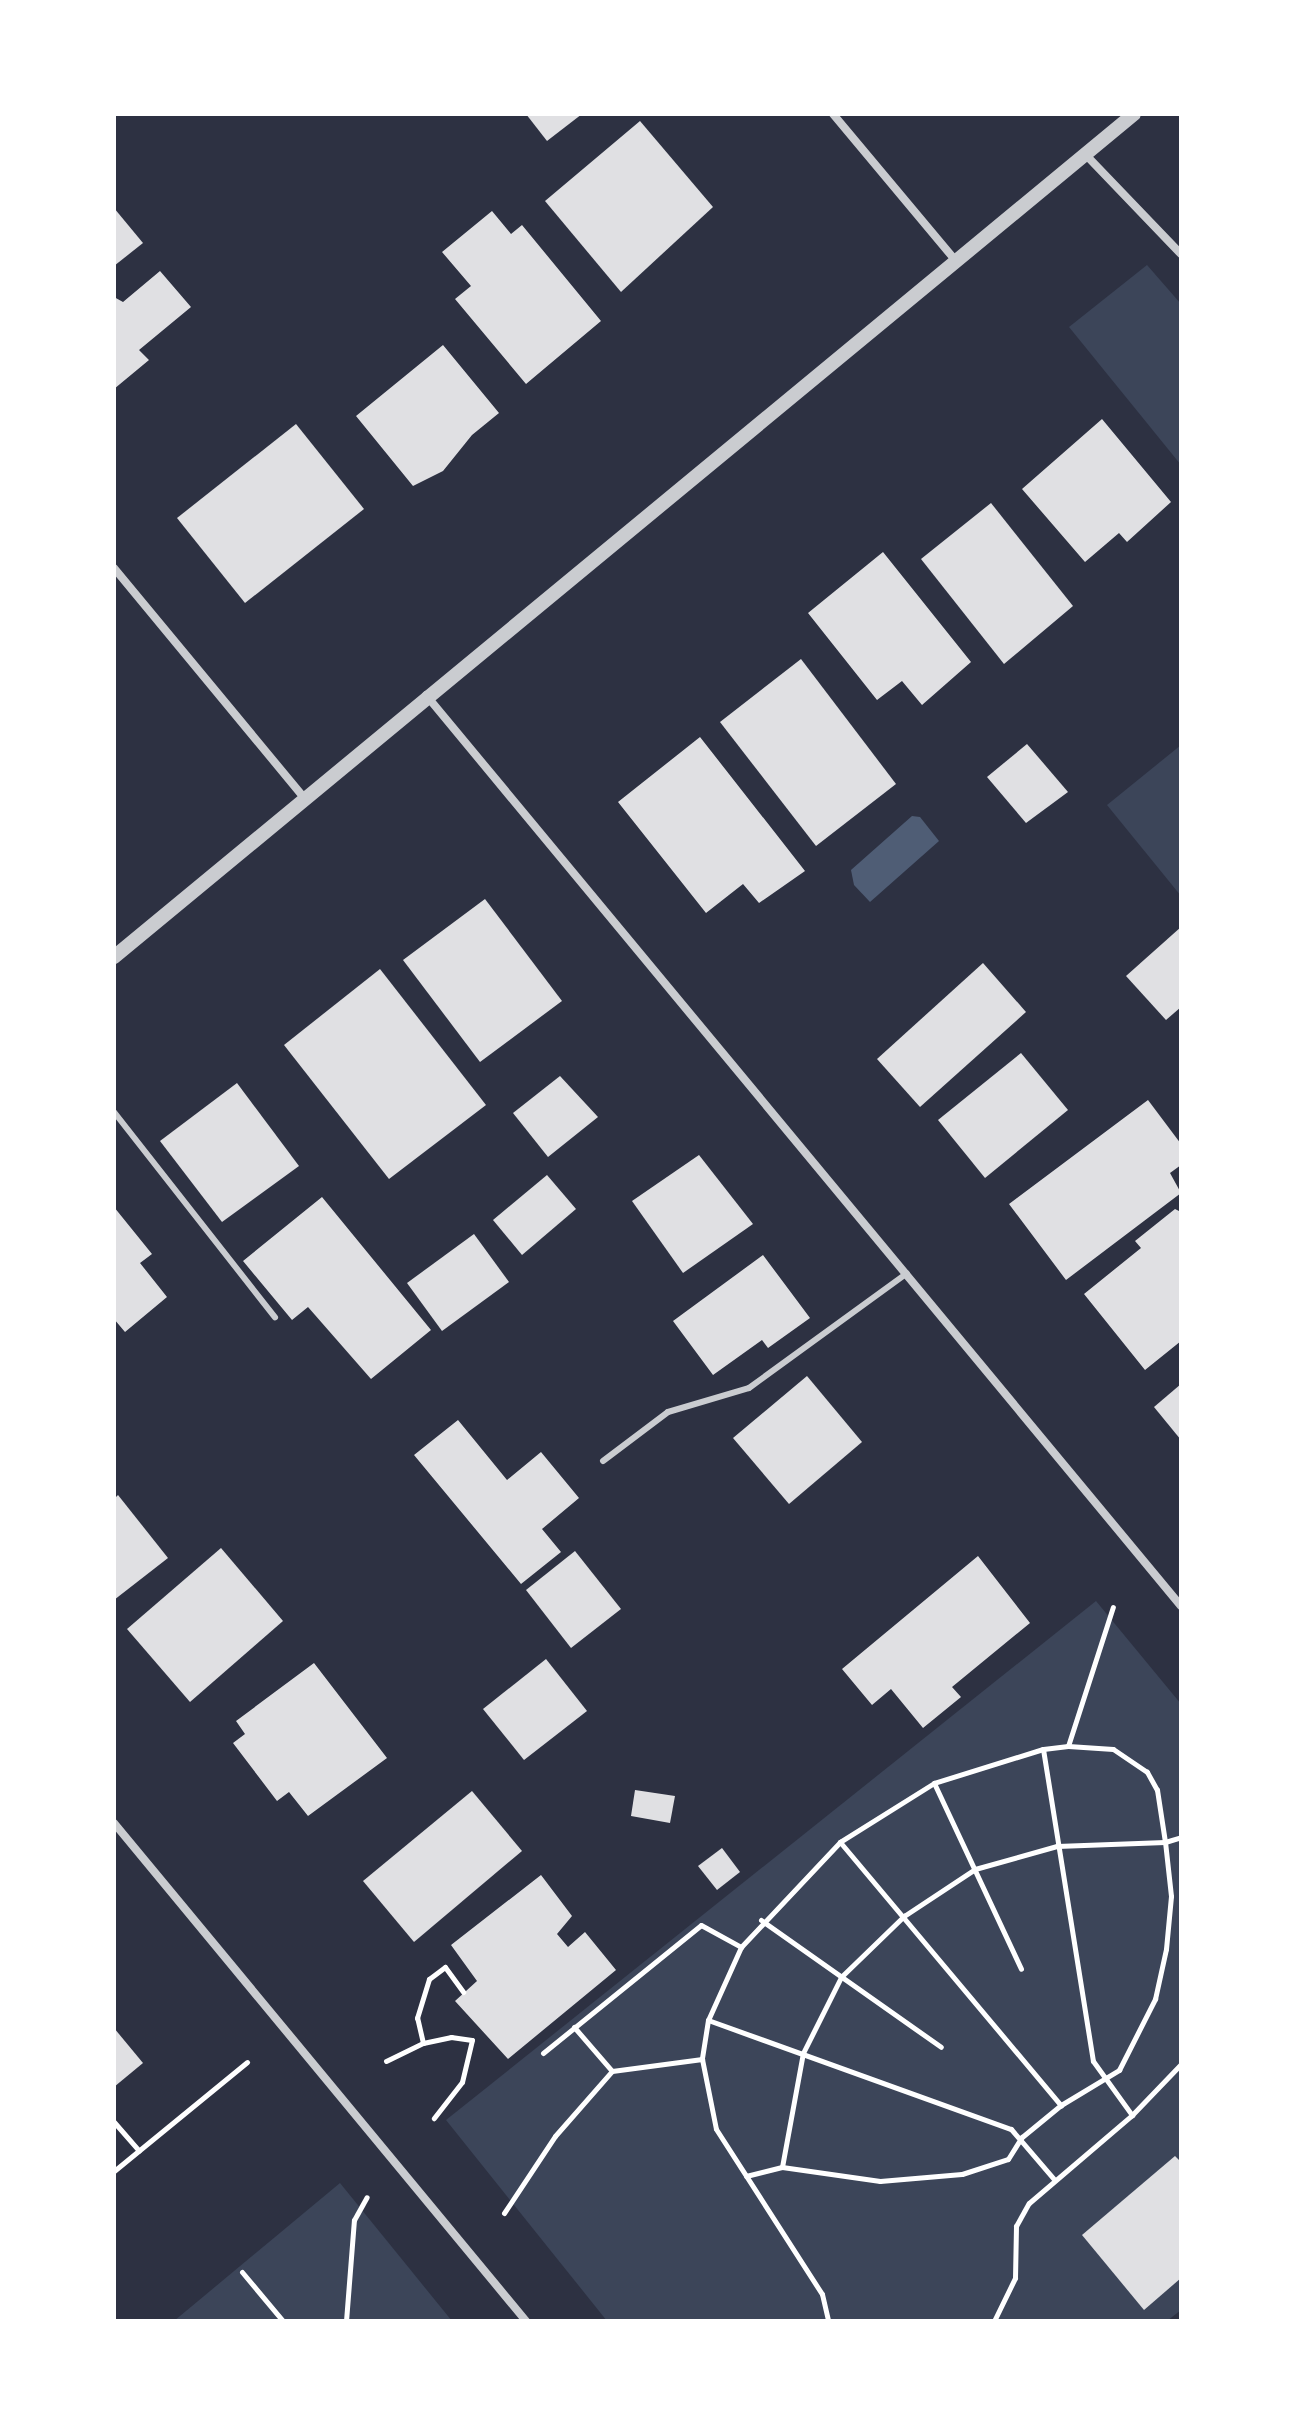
<!DOCTYPE html>
<html>
<head>
<meta charset="utf-8">
<style>
	body { margin:0 }
	#map { position:relative; width:1295px; height:2435px; overflow:hidden; background:#2d3142; font-family:"Space Grotesk",sans-serif }
	div>[style] { position:absolute }
	.green>* { inset:0; background:#3c4559 }
	.water>* { inset:0; background:#4f5d75 }
	.building>* { inset:0; background:#e0e0e3 }
	.path>* { height:5px; margin:-2.5px; padding:0 2.5px; transform-origin:2.5px; border-radius:2.5px; background:#fff }
	.service>* { height:6px; margin:-3px; padding:0 3px; transform-origin:3px; border-radius:3px; background:#caccd0 }
	.minor>* { height:8px; margin:-4px; padding:0 4px; transform-origin:4px; border-radius:4px; background:#caccd0 }
	.tertiary>* { height:14px; margin:-7px; padding:0 7px; transform-origin:7px; border-radius:7px; background:#caccd0 }
	span { translate:-50% -50%; white-space:nowrap; text-align:center; line-height:1.15; -webkit-text-stroke:8px #fff; paint-order:stroke }
	.frame { position:absolute; inset:0; border:116px solid #fff; pointer-events:none }
</style>
</head>
<body>
<div id="map">
	<div class="green">
		<div style="clip-path:polygon(1147px 265px,1181px 304px,1181px 465px,1069px 327px)"></div>
		<div style="clip-path:polygon(1181px 745px,1181px 896px,1107px 805px)"></div>
		<div style="clip-path:polygon(1096px 1601px,1181px 1704px,1181px 2310px,1167px 2321px,607px 2321px,446px 2120px)"></div>
		<div style="clip-path:polygon(340px 2183px,452px 2321px,174px 2321px)"></div>
	</div>
	<div class="water">
		<div style="clip-path:polygon(912px 816px,920px 817px,939px 841px,870px 902px,854px 885px,851px 870px)"></div>
	</div>
	<div class="building">
		<div style="clip-path:polygon(526px 114px,582px 114px,547px 141px)"></div>
		<div style="clip-path:polygon(640px 121px,713px 207px,621px 292px,545px 201px)"></div>
		<div style="clip-path:polygon(114px 208px,143px 243px,114px 266px)"></div>
		<div style="clip-path:polygon(492px 211px,511px 234px,522px 225px,601px 321px,526px 384px,455px 299px,471px 286px,442px 252px)"></div>
		<div style="clip-path:polygon(160px 271px,191px 307px,139px 350px,149px 360px,114px 389px,114px 297px,123px 302px)"></div>
		<div style="clip-path:polygon(443px 345px,499px 413px,472px 435px,443px 471px,413px 486px,356px 416px)"></div>
		<div style="clip-path:polygon(1102px 419px,1171px 502px,1127px 542px,1119px 533px,1085px 562px,1022px 489px)"></div>
		<div style="clip-path:polygon(296px 424px,364px 509px,245px 603px,177px 518px)"></div>
		<div style="clip-path:polygon(991px 503px,1073px 606px,1004px 664px,921px 559px)"></div>
		<div style="clip-path:polygon(883px 552px,971px 662px,922px 705px,902px 681px,877px 700px,808px 613px)"></div>
		<div style="clip-path:polygon(801px 659px,896px 784px,816px 846px,720px 722px)"></div>
		<div style="clip-path:polygon(700px 737px,805px 871px,759px 903px,743px 884px,706px 913px,618px 802px)"></div>
		<div style="clip-path:polygon(1027px 744px,1068px 792px,1026px 823px,987px 777px)"></div>
		<div style="clip-path:polygon(485px 899px,562px 1001px,480px 1062px,403px 960px)"></div>
		<div style="clip-path:polygon(1181px 927px,1181px 1007px,1166px 1020px,1126px 976px)"></div>
		<div style="clip-path:polygon(983px 963px,1026px 1012px,920px 1107px,877px 1059px)"></div>
		<div style="clip-path:polygon(380px 969px,486px 1105px,389px 1179px,284px 1045px)"></div>
		<div style="clip-path:polygon(1021px 1053px,1068px 1110px,985px 1178px,938px 1120px)"></div>
		<div style="clip-path:polygon(560px 1076px,598px 1117px,548px 1157px,513px 1113px)"></div>
		<div style="clip-path:polygon(237px 1083px,299px 1166px,222px 1222px,160px 1141px)"></div>
		<div style="clip-path:polygon(1148px 1100px,1181px 1144px,1181px 1165px,1170px 1173px,1181px 1193px,1066px 1280px,1009px 1204px)"></div>
		<div style="clip-path:polygon(699px 1155px,753px 1224px,683px 1273px,632px 1201px)"></div>
		<div style="clip-path:polygon(547px 1175px,576px 1209px,522px 1255px,493px 1220px)"></div>
		<div style="clip-path:polygon(322px 1197px,431px 1330px,371px 1379px,308px 1307px,292px 1320px,243px 1261px)"></div>
		<div style="clip-path:polygon(114px 1207px,152px 1254px,140px 1263px,167px 1297px,125px 1332px,114px 1319px)"></div>
		<div style="clip-path:polygon(1175px 1209px,1181px 1212px,1181px 1341px,1145px 1370px,1084px 1294px,1141px 1248px,1135px 1241px)"></div>
		<div style="clip-path:polygon(474px 1234px,509px 1282px,442px 1331px,407px 1283px)"></div>
		<div style="clip-path:polygon(763px 1255px,810px 1318px,768px 1348px,762px 1340px,713px 1375px,673px 1321px)"></div>
		<div style="clip-path:polygon(807px 1376px,862px 1442px,789px 1504px,733px 1438px)"></div>
		<div style="clip-path:polygon(1181px 1384px,1181px 1440px,1154px 1407px)"></div>
		<div style="clip-path:polygon(458px 1420px,507px 1480px,541px 1452px,579px 1498px,542px 1529px,561px 1552px,521px 1584px,414px 1455px)"></div>
		<div style="clip-path:polygon(118px 1495px,168px 1558px,114px 1600px,114px 1499px)"></div>
		<div style="clip-path:polygon(221px 1548px,283px 1621px,190px 1702px,127px 1629px)"></div>
		<div style="clip-path:polygon(575px 1551px,621px 1609px,571px 1648px,526px 1590px)"></div>
		<div style="clip-path:polygon(978px 1556px,1030px 1623px,952px 1687px,961px 1697px,923px 1728px,891px 1689px,872px 1705px,842px 1669px)"></div>
		<div style="clip-path:polygon(546px 1659px,587px 1711px,524px 1760px,483px 1709px)"></div>
		<div style="clip-path:polygon(314px 1663px,387px 1758px,308px 1816px,289px 1792px,277px 1801px,233px 1743px,245px 1734px,236px 1721px)"></div>
		<div style="clip-path:polygon(635px 1790px,675px 1796px,670px 1823px,631px 1816px)"></div>
		<div style="clip-path:polygon(472px 1791px,522px 1851px,414px 1942px,363px 1881px)"></div>
		<div style="clip-path:polygon(722px 1848px,740px 1872px,717px 1890px,698px 1866px)"></div>
		<div style="clip-path:polygon(541px 1875px,572px 1916px,557px 1934px,568px 1947px,585px 1932px,616px 1970px,508px 2059px,455px 2001px,477px 1981px,451px 1945px)"></div>
		<div style="clip-path:polygon(114px 2028px,143px 2063px,114px 2087px)"></div>
		<div style="clip-path:polygon(1175px 2156px,1181px 2162px,1181px 2278px,1144px 2310px,1082px 2235px)"></div>
	</div>
	<div class="path">
		<div style="left:1068px;top:1746px;width:146px;rotate:-72.1deg"></div>
		<div style="left:1043px;top:1749px;width:316px;rotate:80.9deg"></div>
		<div style="left:1093px;top:2061px;width:67px;rotate:54.2deg"></div>
		<div style="left:934px;top:1783px;width:205px;rotate:64.9deg"></div>
		<div style="left:840px;top:1842px;width:344px;rotate:50deg"></div>
		<div style="left:761px;top:1920px;width:220px;rotate:35.2deg"></div>
		<div style="left:708px;top:2020px;width:322px;rotate:19.8deg"></div>
		<div style="left:1011px;top:2129px;width:65px;rotate:49.4deg"></div>
		<div style="left:574px;top:2027px;width:58px;rotate:49.2deg"></div>
		<div style="left:423px;top:2043px;width:26px;rotate:-103deg"></div>
		<div style="left:417px;top:2018px;width:41px;rotate:-72.9deg"></div>
		<div style="left:429px;top:1979px;width:20px;rotate:-37deg"></div>
		<div style="left:445px;top:1967px;width:31px;rotate:54deg"></div>
		<div style="left:543px;top:2053px;width:203px;rotate:-39deg"></div>
		<div style="left:701px;top:1925px;width:46px;rotate:28.8deg"></div>
		<div style="left:386px;top:2061px;width:41px;rotate:-25.9deg"></div>
		<div style="left:423px;top:2043px;width:29px;rotate:-12deg"></div>
		<div style="left:451px;top:2037px;width:21px;rotate:8deg"></div>
		<div style="left:472px;top:2040px;width:43px;rotate:103.4deg"></div>
		<div style="left:462px;top:2082px;width:46px;rotate:127.9deg"></div>
		<div style="left:114px;top:2122px;width:38px;rotate:49deg"></div>
		<div style="left:782px;top:2167px;width:116px;rotate:-79.6deg"></div>
		<div style="left:803px;top:2053px;width:85px;rotate:-63.4deg"></div>
		<div style="left:841px;top:1977px;width:88px;rotate:-44.1deg"></div>
		<div style="left:904px;top:1916px;width:85px;rotate:-33.5deg"></div>
		<div style="left:975px;top:1869px;width:85px;rotate:-15.7deg"></div>
		<div style="left:1057px;top:1846px;width:108px;rotate:-2.1deg"></div>
		<div style="left:1165px;top:1842px;width:17px;rotate:-17deg"></div>
		<div style="left:114px;top:2171px;width:172px;rotate:-39.3deg"></div>
		<div style="left:746px;top:2176px;width:37px;rotate:-14deg"></div>
		<div style="left:782px;top:2167px;width:99px;rotate:8.1deg"></div>
		<div style="left:880px;top:2181px;width:82px;rotate:-4.9deg"></div>
		<div style="left:962px;top:2174px;width:48px;rotate:-18.1deg"></div>
		<div style="left:1008px;top:2159px;width:26px;rotate:-58deg"></div>
		<div style="left:1022px;top:2137px;width:50px;rotate:-39.4deg"></div>
		<div style="left:1061px;top:2105px;width:68px;rotate:-31.1deg"></div>
		<div style="left:1119px;top:2070px;width:80px;rotate:-63.1deg"></div>
		<div style="left:1155px;top:1999px;width:51px;rotate:-77.6deg"></div>
		<div style="left:1166px;top:1949px;width:53px;rotate:-84.6deg"></div>
		<div style="left:1171px;top:1896px;width:54px;rotate:-96.3deg"></div>
		<div style="left:1165px;top:1842px;width:53px;rotate:-98.7deg"></div>
		<div style="left:1157px;top:1790px;width:21px;rotate:-119deg"></div>
		<div style="left:1147px;top:1772px;width:41px;rotate:-145.9deg"></div>
		<div style="left:1113px;top:1749px;width:45px;rotate:-176.2deg"></div>
		<div style="left:1068px;top:1746px;width:25px;rotate:173deg"></div>
		<div style="left:1043px;top:1749px;width:114px;rotate:162.7deg"></div>
		<div style="left:934px;top:1783px;width:111px;rotate:147.9deg"></div>
		<div style="left:840px;top:1842px;width:144px;rotate:133.3deg"></div>
		<div style="left:741px;top:1947px;width:80px;rotate:114.3deg"></div>
		<div style="left:708px;top:2020px;width:39px;rotate:99deg"></div>
		<div style="left:702px;top:2059px;width:71px;rotate:78.7deg"></div>
		<div style="left:716px;top:2129px;width:196px;rotate:57.3deg"></div>
		<div style="left:822px;top:2294px;width:28px;rotate:77deg"></div>
		<div style="left:504px;top:2213px;width:92px;rotate:-56.5deg"></div>
		<div style="left:555px;top:2136px;width:86px;rotate:-48.8deg"></div>
		<div style="left:612px;top:2071px;width:91px;rotate:-7.6deg"></div>
		<div style="left:242px;top:2272px;width:64px;rotate:50.1deg"></div>
		<div style="left:346px;top:2321px;width:101px;rotate:-85.5deg"></div>
		<div style="left:354px;top:2220px;width:26px;rotate:-61deg"></div>
		<div style="left:994px;top:2321px;width:48px;rotate:-64deg"></div>
		<div style="left:1015px;top:2278px;width:52px;rotate:-88.9deg"></div>
		<div style="left:1016px;top:2226px;width:26px;rotate:-61deg"></div>
		<div style="left:1029px;top:2203px;width:135px;rotate:-40.5deg"></div>
		<div style="left:1132px;top:2115px;width:71px;rotate:-46.1deg"></div>
	</div>
	<div class="service">
		<div style="left:114px;top:1112px;width:261px;rotate:51.9deg"></div>
		<div style="left:603px;top:1461px;width:81px;rotate:-37deg"></div>
		<div style="left:668px;top:1412px;width:84px;rotate:-16.5deg"></div>
		<div style="left:749px;top:1388px;width:195px;rotate:-36deg"></div>
	</div>
	<div class="minor">
		<div style="left:833px;top:114px;width:192px;rotate:50.1deg"></div>
		<div style="left:1085px;top:154px;width:139px;rotate:46.2deg"></div>
		<div style="left:114px;top:568px;width:298px;rotate:50.4deg"></div>
		<div style="left:426px;top:695px;width:1183px;rotate:50.35deg"></div>
		<div style="left:114px;top:1823px;width:646px;rotate:50.4deg"></div>
	</div>
	<div class="tertiary">
		<div style="left:114px;top:957px;width:1323px;rotate:-39.57deg"></div>
	</div>
	<div class="frame"></div>
</div>
</body>
</html>
